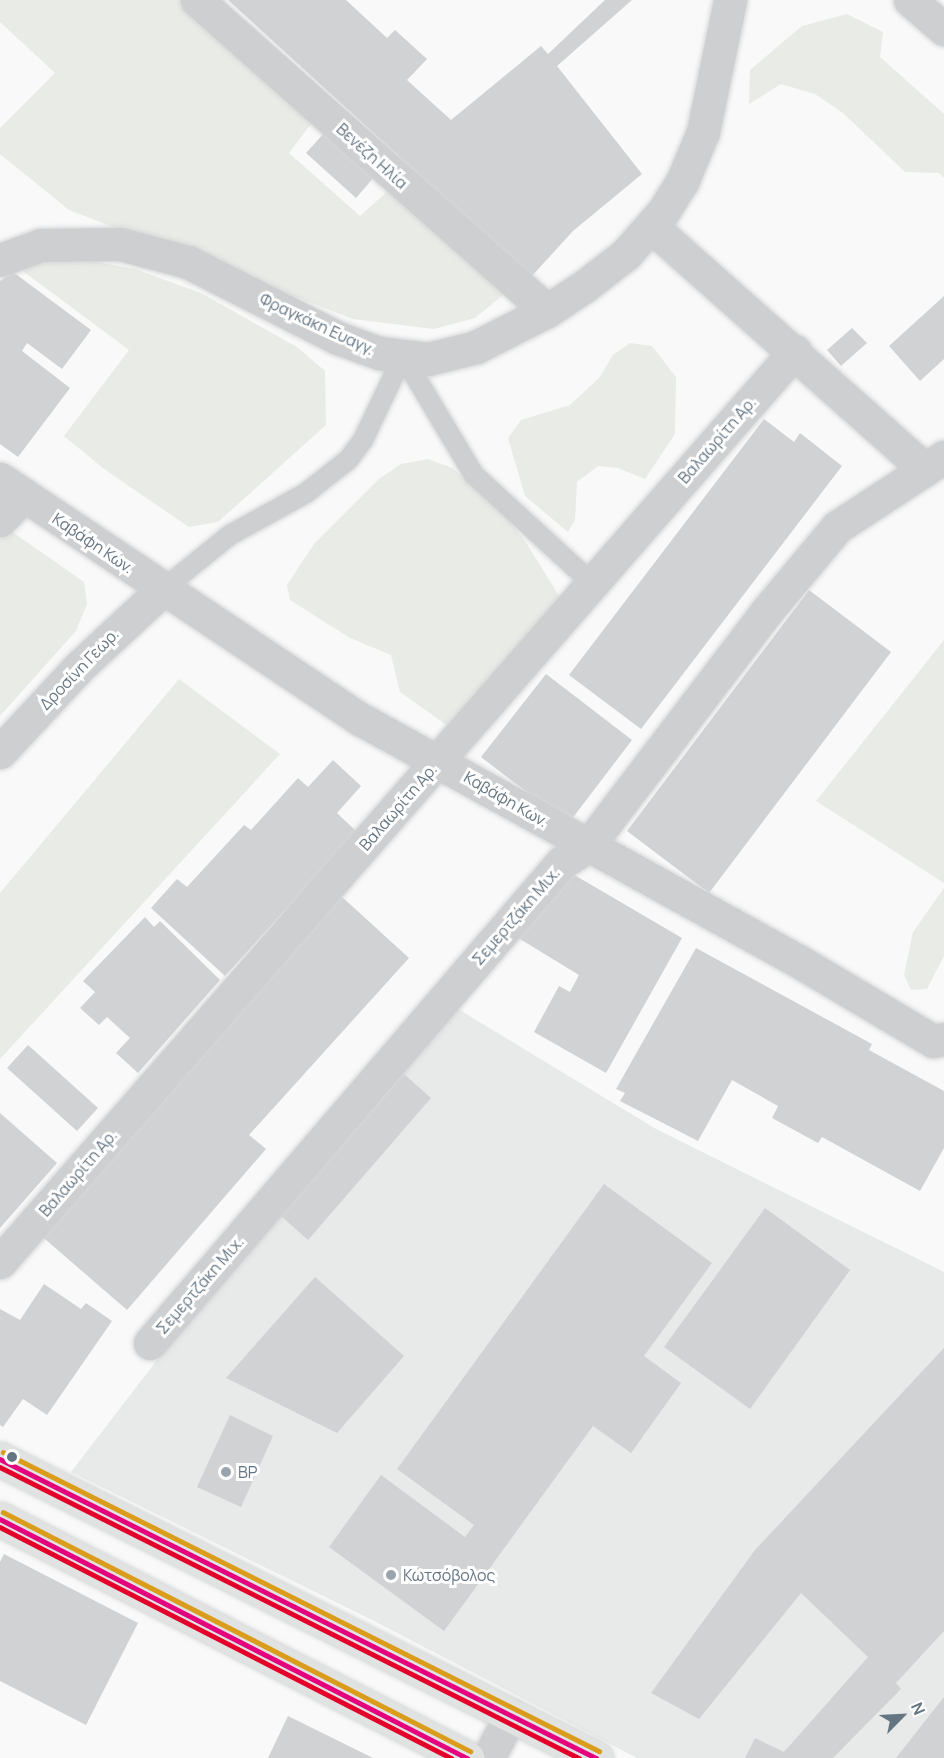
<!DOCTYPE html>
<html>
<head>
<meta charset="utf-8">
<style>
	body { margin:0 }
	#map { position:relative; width:944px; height:1758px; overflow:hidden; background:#f9f9f9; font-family:Manrope,sans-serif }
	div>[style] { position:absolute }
	.built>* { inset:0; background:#e8e9e9 }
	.green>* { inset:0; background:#e8ebe6 }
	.building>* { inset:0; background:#d0d2d3 }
	.roads { filter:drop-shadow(0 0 2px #d5d6d7) drop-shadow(0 0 2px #d5d6d7) }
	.lane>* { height:20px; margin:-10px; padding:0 10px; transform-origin:10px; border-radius:10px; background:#cecfd0 }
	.street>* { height:33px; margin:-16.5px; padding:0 16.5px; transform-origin:16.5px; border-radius:16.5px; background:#cecfd0 }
	.primary>* { height:33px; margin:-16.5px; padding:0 16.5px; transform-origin:16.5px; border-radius:16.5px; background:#e1e2e2 }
	.bus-1>* { height:4.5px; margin:-2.25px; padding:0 2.25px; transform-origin:2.25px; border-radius:2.25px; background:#e5007d }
	.bus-2>* { height:4.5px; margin:-2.25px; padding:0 2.25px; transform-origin:2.25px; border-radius:2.25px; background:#e4002b }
	.bus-3>* { height:4.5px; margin:-2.25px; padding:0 2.25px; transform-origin:2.25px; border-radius:2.25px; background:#da9c1a }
	.dots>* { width:16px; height:16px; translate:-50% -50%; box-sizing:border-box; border:3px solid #fff; border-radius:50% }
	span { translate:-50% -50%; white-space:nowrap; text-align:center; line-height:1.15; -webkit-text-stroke:6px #fff; paint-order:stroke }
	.street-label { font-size:16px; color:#657683 }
	.poi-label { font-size:16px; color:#657683 }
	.left { translate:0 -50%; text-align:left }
	.north { position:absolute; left:872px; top:1686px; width:60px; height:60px; -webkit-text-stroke:4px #fff; paint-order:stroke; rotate:66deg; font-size:16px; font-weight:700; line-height:24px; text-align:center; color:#657683 }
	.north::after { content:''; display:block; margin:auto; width:21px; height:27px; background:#657683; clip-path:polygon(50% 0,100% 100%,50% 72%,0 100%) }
</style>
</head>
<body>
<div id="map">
	<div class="built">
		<div style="clip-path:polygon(450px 1004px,656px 1129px,944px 1272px,944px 1758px,637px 1758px,372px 1620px,71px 1472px,167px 1347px)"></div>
	</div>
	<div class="green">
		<div style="clip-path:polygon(0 0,188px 0,320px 112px,289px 153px,360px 216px,391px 188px,508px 291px,475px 318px,434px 329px,353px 319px,69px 210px,0 154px,0 128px,55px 73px,0 22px)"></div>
		<div style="clip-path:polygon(847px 14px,883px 32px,880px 57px,944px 114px,944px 178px,939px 173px,905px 172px,843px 113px,815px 94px,781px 84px,749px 104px,750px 70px,802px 26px)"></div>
		<div style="clip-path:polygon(97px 262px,135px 269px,201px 293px,297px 347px,325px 371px,326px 425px,218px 522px,189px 527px,104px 469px,64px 436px,129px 350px,12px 263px)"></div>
		<div style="clip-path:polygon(630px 343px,652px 346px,676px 377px,675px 434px,645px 479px,618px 468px,598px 466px,577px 482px,575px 520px,568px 532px,525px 496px,508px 438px,521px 420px,570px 405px,599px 378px,613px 355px)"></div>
		<div style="clip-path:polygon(428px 459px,452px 468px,494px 502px,525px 541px,564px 604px,452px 729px,400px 692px,391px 655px,350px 638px,290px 600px,287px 585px,314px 544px,379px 479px,401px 464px)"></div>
		<div style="clip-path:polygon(8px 529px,84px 582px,87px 604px,76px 631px,0 716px,0 538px)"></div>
		<div style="clip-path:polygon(944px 640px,944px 883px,816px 801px)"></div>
		<div style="clip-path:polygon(179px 679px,280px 754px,0 1059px,0 893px)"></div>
		<div style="clip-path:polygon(944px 888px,944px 956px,927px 989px,911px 990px,904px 975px,913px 932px)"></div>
	</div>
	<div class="building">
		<div style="clip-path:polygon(228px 0,346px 0,387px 38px,395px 30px,427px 59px,407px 80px,451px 120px,541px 46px,548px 54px,605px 0,632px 0,557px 66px,642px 174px,573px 231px,531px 277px)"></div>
		<div style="clip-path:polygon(326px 131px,375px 176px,356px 198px,306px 153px)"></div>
		<div style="clip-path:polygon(13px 272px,91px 330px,62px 369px,27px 343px,22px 351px,70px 388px,18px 457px,0 444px,0 281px)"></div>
		<div style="clip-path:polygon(944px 296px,944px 359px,920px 381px,889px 346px)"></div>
		<div style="clip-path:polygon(852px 328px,867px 343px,841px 366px,827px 350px)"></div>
		<div style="clip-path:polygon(764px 419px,794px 442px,800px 433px,842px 466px,641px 729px,569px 675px)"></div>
		<div style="clip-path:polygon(809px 590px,891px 652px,709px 893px,627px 831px)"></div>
		<div style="clip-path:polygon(546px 674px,632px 740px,568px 824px,481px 757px)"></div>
		<div style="clip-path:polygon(333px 760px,361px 786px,337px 813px,357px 832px,225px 976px,151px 908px,177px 879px,187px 887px,244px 825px,251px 830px,298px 778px,308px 787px)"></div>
		<div style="clip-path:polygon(571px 873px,682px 938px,606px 1073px,534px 1032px,559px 986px,570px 992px,579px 975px,515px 936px)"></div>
		<div style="clip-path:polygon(341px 896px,409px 958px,249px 1135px,266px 1149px,127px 1310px,38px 1233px)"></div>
		<div style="clip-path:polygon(145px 917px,154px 927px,160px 921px,220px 980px,138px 1073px,116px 1053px,130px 1038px,107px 1017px,99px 1025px,80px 1008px,95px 992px,83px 981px)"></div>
		<div style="clip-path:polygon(696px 948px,872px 1044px,869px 1050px,944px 1091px,944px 1148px,920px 1191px,822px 1137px,818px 1143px,772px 1118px,778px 1106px,732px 1080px,698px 1141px,620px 1101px,625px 1093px,616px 1089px)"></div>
		<div style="clip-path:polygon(28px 1045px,98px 1108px,77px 1131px,7px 1068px)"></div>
		<div style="clip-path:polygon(404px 1074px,431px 1098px,308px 1240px,281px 1216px)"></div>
		<div style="clip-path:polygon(0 1113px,57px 1163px,0 1228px)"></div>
		<div style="clip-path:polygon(604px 1184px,712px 1263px,644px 1356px,681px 1383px,631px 1453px,593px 1426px,444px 1631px,329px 1547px,381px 1475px,465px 1537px,474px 1525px,397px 1469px)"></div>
		<div style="clip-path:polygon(765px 1208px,850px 1270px,750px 1409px,664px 1347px)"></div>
		<div style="clip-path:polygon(315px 1277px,404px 1356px,337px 1433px,226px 1378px)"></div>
		<div style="clip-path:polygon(44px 1284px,81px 1309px,86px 1303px,112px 1321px,47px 1415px,23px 1399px,3px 1427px,0 1425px,0 1309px,20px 1320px)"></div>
		<div style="clip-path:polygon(944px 1348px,944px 1631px,896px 1683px,901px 1689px,833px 1758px,745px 1758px,755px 1738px,784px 1752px,868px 1657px,801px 1593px,699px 1719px,651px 1693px,755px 1550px)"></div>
		<div style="clip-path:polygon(230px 1415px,273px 1436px,241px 1507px,197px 1487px)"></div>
		<div style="clip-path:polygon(4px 1554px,138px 1623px,86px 1725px,0 1681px,0 1562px)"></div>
		<div style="clip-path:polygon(944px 1697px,944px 1758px,896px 1758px)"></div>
		<div style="clip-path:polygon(288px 1716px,373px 1758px,268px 1758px)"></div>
	</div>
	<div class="roads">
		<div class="lane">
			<div style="left:162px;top:590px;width:87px;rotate:-39deg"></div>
			<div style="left:230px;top:535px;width:87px;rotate:-28.9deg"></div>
			<div style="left:306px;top:493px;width:53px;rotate:-38.2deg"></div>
			<div style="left:348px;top:460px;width:25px;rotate:-53deg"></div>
			<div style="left:363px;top:440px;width:93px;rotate:-64.5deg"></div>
			<div style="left:403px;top:356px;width:139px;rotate:59.2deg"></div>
			<div style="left:474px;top:475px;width:160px;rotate:42.5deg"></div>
		</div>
		<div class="street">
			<div style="left:197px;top:0;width:468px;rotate:41.6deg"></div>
			<div style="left:910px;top:0;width:45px;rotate:40.5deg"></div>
			<div style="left:652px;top:227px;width:365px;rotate:41.6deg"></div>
			<div style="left:0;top:260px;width:44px;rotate:-20.1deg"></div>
			<div style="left:41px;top:245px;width:79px;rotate:-0.7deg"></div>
			<div style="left:120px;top:244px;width:70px;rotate:14.8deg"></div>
			<div style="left:188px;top:262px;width:168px;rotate:26.9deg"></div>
			<div style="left:338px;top:338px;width:44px;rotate:20.1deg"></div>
			<div style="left:379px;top:353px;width:49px;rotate:7deg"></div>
			<div style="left:428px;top:359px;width:49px;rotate:-14deg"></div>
			<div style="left:476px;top:347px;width:80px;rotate:-26.9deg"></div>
			<div style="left:547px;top:311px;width:47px;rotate:-33.7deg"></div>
			<div style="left:586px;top:285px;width:51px;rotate:-37.8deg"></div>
			<div style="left:626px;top:254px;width:56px;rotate:-48.6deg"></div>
			<div style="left:663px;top:212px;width:36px;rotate:-58deg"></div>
			<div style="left:682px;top:182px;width:54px;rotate:-67.2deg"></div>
			<div style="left:703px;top:132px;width:135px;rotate:-78.4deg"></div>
			<div style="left:0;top:479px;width:435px;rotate:33.7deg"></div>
			<div style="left:362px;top:720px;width:500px;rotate:28.92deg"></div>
			<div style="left:800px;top:962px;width:155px;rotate:30.7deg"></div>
			<div style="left:933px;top:1041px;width:11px;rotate:-10deg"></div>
			<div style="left:0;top:520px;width:35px;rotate:-46deg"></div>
			<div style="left:0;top:752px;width:116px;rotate:-47.1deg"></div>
			<div style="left:79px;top:667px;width:113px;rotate:-42.9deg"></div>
			<div style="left:0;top:1262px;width:1209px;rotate:-48.89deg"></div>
			<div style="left:150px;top:1343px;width:632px;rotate:-49.43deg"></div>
			<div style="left:561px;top:863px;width:32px;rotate:-32deg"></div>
			<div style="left:588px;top:846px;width:295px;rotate:-52.7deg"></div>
			<div style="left:767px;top:611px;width:109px;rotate:-50.2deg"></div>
			<div style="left:837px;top:527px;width:128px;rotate:-33.2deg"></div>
			<div style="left:488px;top:1758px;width:49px;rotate:-61.9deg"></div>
		</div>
		<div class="primary">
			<div style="left:0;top:1459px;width:667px;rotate:26.64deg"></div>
			<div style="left:0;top:1519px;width:525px;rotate:27.1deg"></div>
		</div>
	</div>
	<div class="bus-1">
		<div style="left:0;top:1459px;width:667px;rotate:26.64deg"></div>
		<div style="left:0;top:1519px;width:525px;rotate:27.1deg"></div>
	</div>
	<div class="bus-2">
		<div style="left:0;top:1467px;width:648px;rotate:26.68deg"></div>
		<div style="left:0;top:1527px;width:507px;rotate:27.12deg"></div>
	</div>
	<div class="bus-3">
		<div style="left:3px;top:1452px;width:667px;rotate:26.64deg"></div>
		<div style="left:3px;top:1512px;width:525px;rotate:27.1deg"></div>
	</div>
	<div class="dots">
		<div style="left:12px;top:1457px;background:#657683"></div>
		<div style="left:226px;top:1472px;background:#99a4ac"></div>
		<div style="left:391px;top:1575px;background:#99a4ac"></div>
	</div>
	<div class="street-label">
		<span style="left:372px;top:156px;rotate:42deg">Βενέζη Ηλία</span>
		<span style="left:317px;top:324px;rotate:25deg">Φραγκάκη Ευαγγ.</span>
		<span style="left:717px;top:440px;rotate:-49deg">Βαλαωρίτη Αρ.</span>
		<span style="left:93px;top:543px;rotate:34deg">Καβάφη Κων.</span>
		<span style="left:79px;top:669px;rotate:-46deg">Δροσίνη Γεωρ.</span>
		<span style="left:506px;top:799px;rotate:30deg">Καβάφη Κων.</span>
		<span style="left:398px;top:807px;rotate:-49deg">Βαλαωρίτη Αρ.</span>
		<span style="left:516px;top:916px;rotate:-49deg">Σεμερτζάκη Μιχ.</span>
		<span style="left:78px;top:1173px;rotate:-49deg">Βαλαωρίτη Αρ.</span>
		<span style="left:200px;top:1285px;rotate:-49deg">Σεμερτζάκη Μιχ.</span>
	</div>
	<div class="poi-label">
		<span class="left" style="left:238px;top:1472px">BP</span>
		<span class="left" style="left:403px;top:1575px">Κωτσόβολος</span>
	</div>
	<div class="north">N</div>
</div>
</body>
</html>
